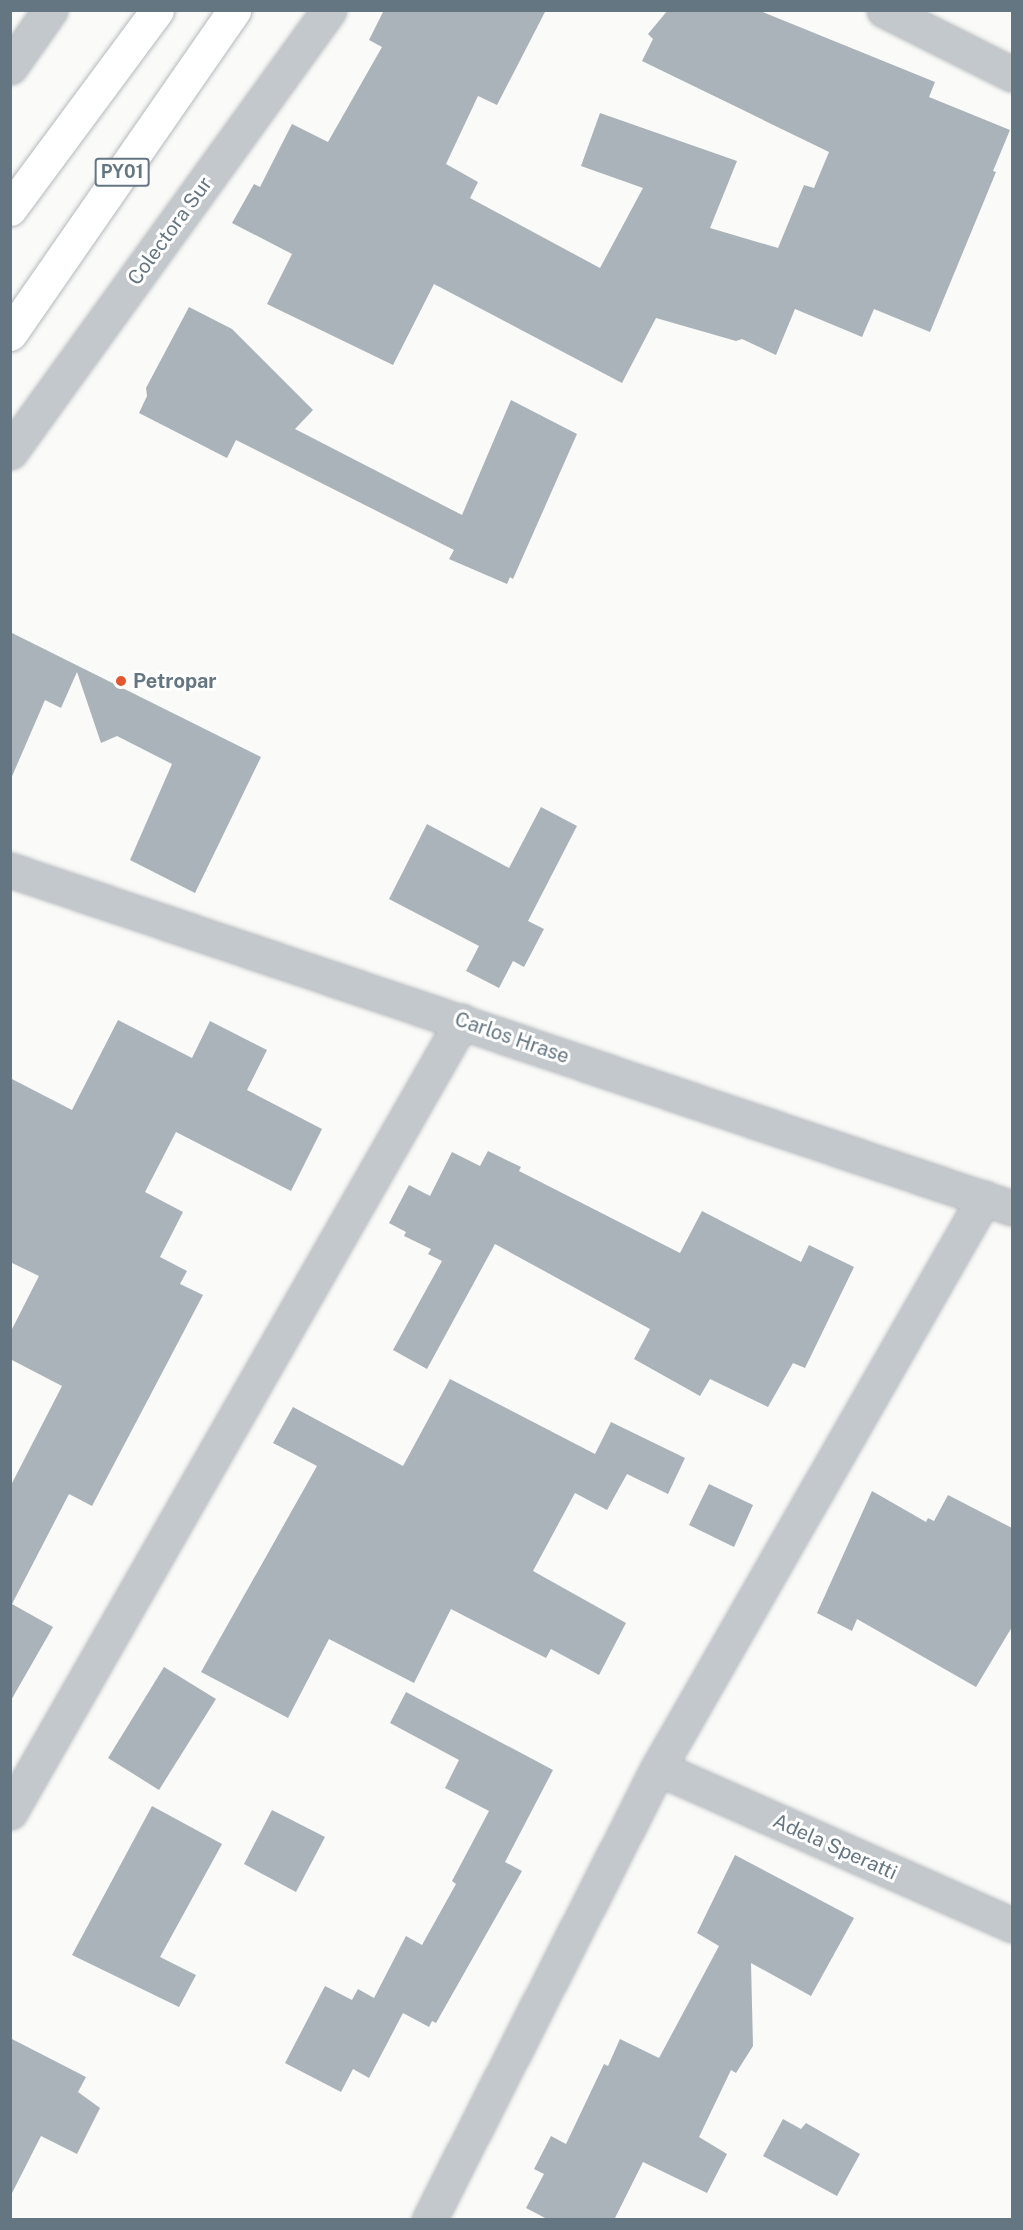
<!DOCTYPE html>
<html>
<head>
<meta charset="utf-8">
<style>
	body { margin:0 }
	#map { position:relative; width:1023px; height:2230px; overflow:hidden; background:#fafaf8; font-family:"Public Sans",sans-serif }
	div>[style] { position:absolute }
	.building>* { inset:0; background:#aab3b9 }
	.roads { filter:drop-shadow(0 0 2px #b4b9bd) drop-shadow(0 0 2px #b4b9bd) }
	.minor>* { height:33px; margin:-16.5px; padding:0 16.5px; transform-origin:16.5px; border-radius:16.5px; background:#c3c8cc }
	.highway>* { height:33px; margin:-16.5px; padding:0 16.5px; transform-origin:16.5px; border-radius:16.5px; background:#fff }
	.dots>* { width:16px; height:16px; translate:-50% -50%; box-sizing:border-box; border:3px solid #fff; border-radius:50% }
	span { translate:-50% -50%; white-space:nowrap; text-align:center; line-height:1.15; -webkit-text-stroke:6px #fff; paint-order:stroke }
	.shield-label span { padding:2px 4px; background:#fff; border:2px solid; border-radius:4px; -webkit-text-stroke-width:0 }
	.shield-label { font-size:18px; color:#657683; font-weight:700 }
	.street-label { font-size:20px; color:#657683 }
	.poi-label { font-size:20px; color:#657683; font-weight:700 }
	.left { translate:0 -50%; text-align:left }
	.frame { position:absolute; inset:0; border:12px solid #657683; pointer-events:none }
</style>
</head>
<body>
<div id="map">
	<div class="building">
		<div style="clip-path:polygon(384px 10px,546px 10px,497px 105px,478px 96px,446px 164px,478px 182px,470px 198px,600px 268px,643px 188px,581px 166px,600px 113px,737px 161px,710px 228px,778px 248px,804px 185px,814px 188px,829px 152px,642px 61px,653px 39px,648px 34px,668px 10px,758px 10px,935px 82px,929px 97px,1010px 130px,993px 171px,996px 172px,930px 332px,874px 309px,862px 337px,795px 309px,776px 355px,742px 339px,736px 341px,656px 318px,622px 383px,434px 284px,393px 365px,267px 304px,292px 254px,232px 223px,254px 184px,260px 187px,292px 124px,328px 142px,382px 47px,369px 40px)"></div>
		<div style="clip-path:polygon(189px 307px,232px 329px,313px 410px,295px 429px,462px 515px,511px 400px,577px 434px,513px 579px,510px 577px,507px 584px,449px 559px,454px 550px,236px 440px,227px 458px,139px 413px,147px 396px,146px 388px)"></div>
		<div style="clip-path:polygon(10px 632px,261px 757px,195px 893px,130px 860px,172px 764px,117px 736px,101px 743px,77px 672px,61px 708px,45px 700px,10px 781px)"></div>
		<div style="clip-path:polygon(541px 807px,577px 826px,528px 921px,544px 929px,524px 967px,513px 961px,499px 988px,466px 971px,479px 946px,389px 899px,427px 824px,509px 868px)"></div>
		<div style="clip-path:polygon(118px 1020px,192px 1058px,210px 1021px,267px 1050px,247px 1090px,322px 1129px,291px 1191px,176px 1132px,145px 1192px,183px 1212px,160px 1257px,187px 1271px,180px 1284px,203px 1295px,92px 1506px,69px 1494px,12px 1604px,53px 1627px,10px 1702px,10px 1487px,62px 1386px,10px 1359px,10px 1333px,39px 1276px,10px 1262px,10px 1078px,72px 1110px)"></div>
		<div style="clip-path:polygon(488px 1151px,521px 1167px,519px 1171px,680px 1253px,702px 1211px,801px 1262px,809px 1245px,854px 1267px,805px 1368px,793px 1363px,768px 1407px,710px 1379px,700px 1396px,634px 1359px,650px 1329px,495px 1244px,427px 1369px,393px 1350px,442px 1261px,428px 1254px,431px 1249px,404px 1236px,406px 1232px,389px 1223px,409px 1185px,430px 1196px,452px 1152px,480px 1166px)"></div>
		<div style="clip-path:polygon(450px 1379px,595px 1454px,611px 1422px,685px 1458px,668px 1494px,627px 1474px,607px 1510px,575px 1493px,533px 1571px,626px 1623px,599px 1675px,551px 1649px,546px 1658px,451px 1609px,414px 1683px,329px 1639px,288px 1718px,201px 1672px,317px 1466px,273px 1443px,293px 1407px,403px 1466px)"></div>
		<div style="clip-path:polygon(709px 1484px,753px 1505px,734px 1547px,689px 1525px)"></div>
		<div style="clip-path:polygon(872px 1491px,926px 1522px,928px 1518px,934px 1521px,948px 1495px,1012px 1528px,1012px 1627px,976px 1687px,857px 1619px,852px 1631px,817px 1613px)"></div>
		<div style="clip-path:polygon(164px 1667px,216px 1699px,159px 1790px,108px 1758px)"></div>
		<div style="clip-path:polygon(406px 1692px,553px 1770px,505px 1862px,522px 1871px,436px 2023px,432px 2021px,429px 2027px,403px 2013px,369px 2078px,353px 2069px,341px 2092px,285px 2063px,325px 1986px,352px 2000px,358px 1989px,374px 1998px,406px 1936px,422px 1945px,456px 1884px,452px 1881px,489px 1811px,445px 1788px,459px 1760px,390px 1723px)"></div>
		<div style="clip-path:polygon(152px 1806px,222px 1844px,160px 1957px,196px 1975px,179px 2007px,72px 1955px)"></div>
		<div style="clip-path:polygon(272px 1810px,325px 1837px,296px 1892px,244px 1864px)"></div>
		<div style="clip-path:polygon(735px 1855px,854px 1918px,811px 1996px,751px 1963px,753px 2046px,736px 2073px,731px 2070px,699px 2137px,727px 2154px,707px 2193px,643px 2162px,614px 2220px,549px 2220px,526px 2208px,544px 2174px,534px 2169px,551px 2136px,566px 2144px,604px 2064px,608px 2066px,620px 2039px,659px 2058px,719px 1946px,697px 1933px)"></div>
		<div style="clip-path:polygon(10px 2038px,86px 2077px,78px 2092px,100px 2108px,77px 2154px,41px 2136px,10px 2197px)"></div>
		<div style="clip-path:polygon(783px 2119px,801px 2129px,806px 2123px,860px 2154px,837px 2196px,763px 2156px)"></div>
	</div>
	<div class="roads">
		<div class="minor">
			<div style="left:884px;top:10px;width:143px;rotate:26.6deg"></div>
			<div style="left:10px;top:67px;width:70px;rotate:-54.9deg"></div>
			<div style="left:10px;top:452px;width:545px;rotate:-54.18deg"></div>
			<div style="left:10px;top:870px;width:1057px;rotate:18.64deg"></div>
			<div style="left:658px;top:1768px;width:387px;rotate:23.9deg"></div>
			<div style="left:10px;top:1812px;width:911px;rotate:-60.26deg"></div>
			<div style="left:429px;top:2220px;width:507px;rotate:-63.13deg"></div>
			<div style="left:658px;top:1768px;width:657px;rotate:-60.23deg"></div>
		</div>
		<div class="highway">
			<div style="left:10px;top:209px;width:247px;rotate:-53.5deg"></div>
			<div style="left:10px;top:334px;width:394px;rotate:-55.3deg"></div>
		</div>
	</div>
	<div class="dots">
		<div style="left:121px;top:681px;background:#e4572e"></div>
	</div>
	<div class="shield-label">
		<span style="left:122px;top:172px">PY01</span>
	</div>
	<div class="street-label">
		<span style="left:170px;top:231px;rotate:-54deg">Colectora Sur</span>
		<span style="left:512px;top:1038px;rotate:19deg">Carlos Hrase</span>
		<span style="left:835px;top:1847px;rotate:24deg">Adela Speratti</span>
	</div>
	<div class="poi-label">
		<span class="left" style="left:133px;top:681px">Petropar</span>
	</div>
	<div class="frame"></div>
</div>
</body>
</html>
